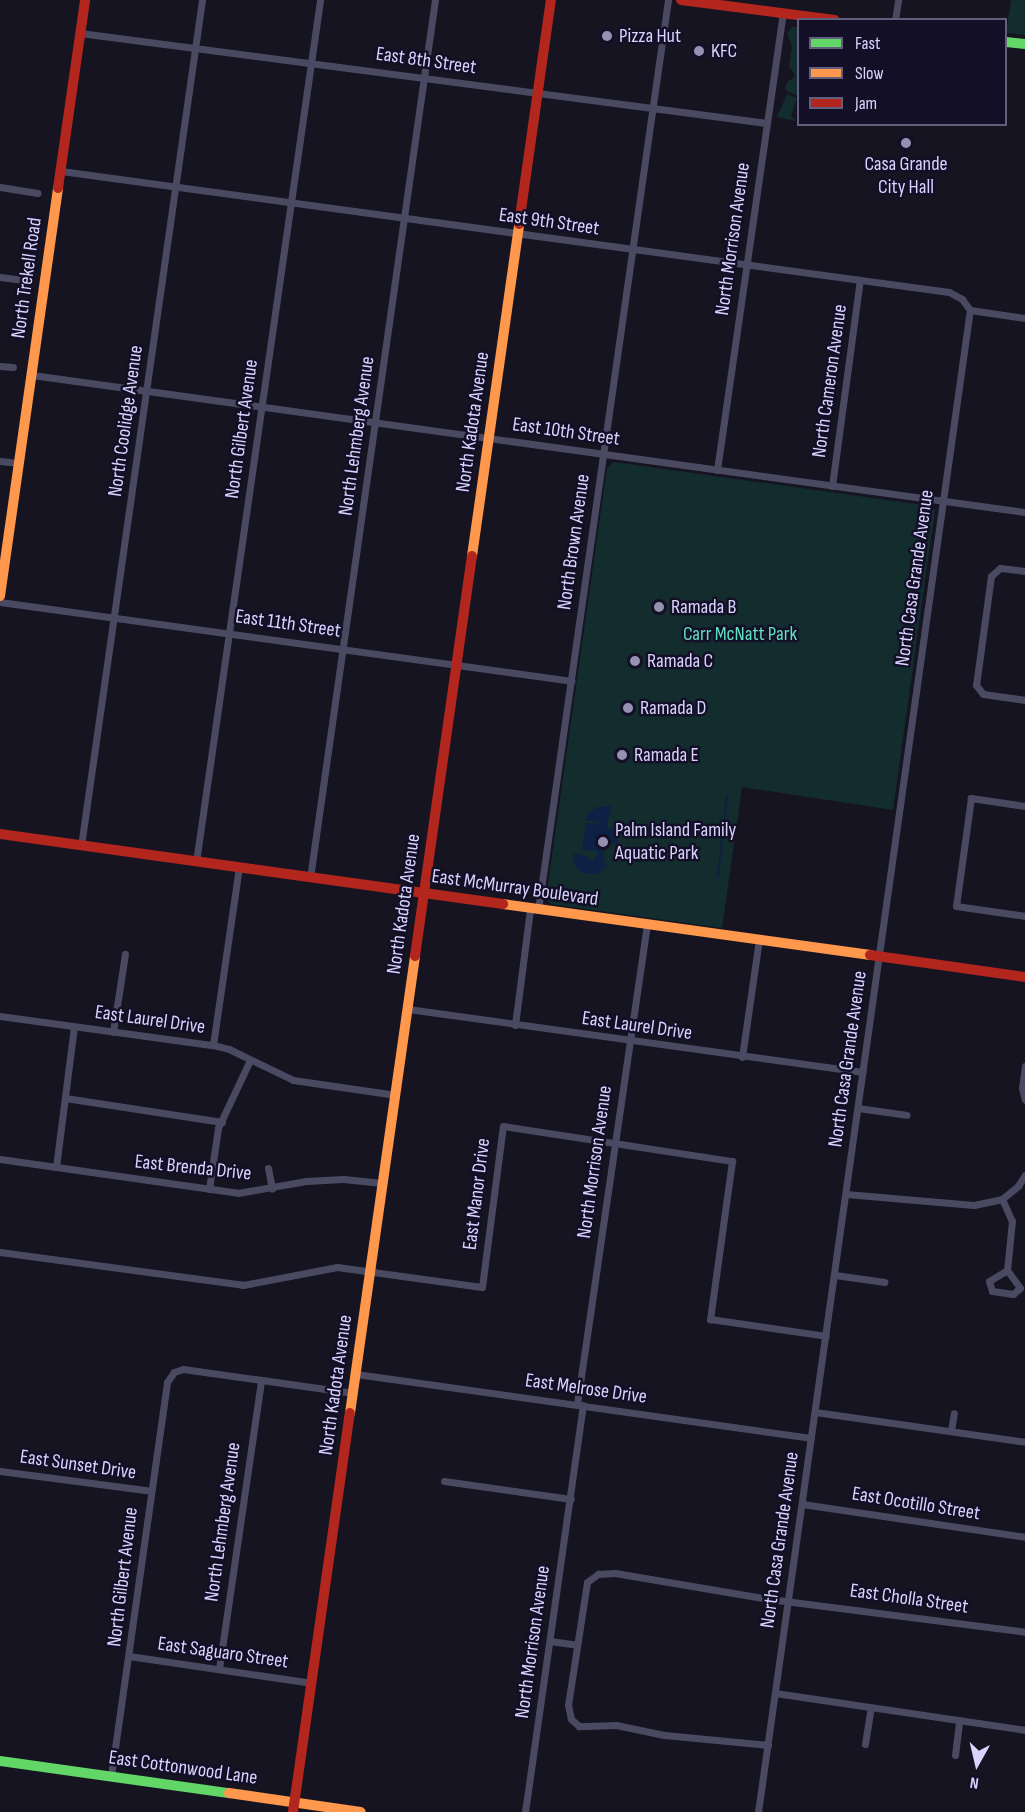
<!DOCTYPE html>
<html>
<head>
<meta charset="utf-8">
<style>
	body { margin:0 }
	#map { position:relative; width:1025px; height:1812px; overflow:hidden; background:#161421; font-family:"Sofia Sans Condensed",sans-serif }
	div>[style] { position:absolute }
	.green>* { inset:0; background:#132c2d }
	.water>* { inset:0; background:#0d2144 }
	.stream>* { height:2px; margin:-1px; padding:0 1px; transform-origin:1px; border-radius:1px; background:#0d2144 }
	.street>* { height:7px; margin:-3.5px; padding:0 3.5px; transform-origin:3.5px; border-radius:3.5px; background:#4a4962 }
	.fast>* { height:10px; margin:-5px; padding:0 5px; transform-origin:5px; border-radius:5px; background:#63d668 }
	.slow>* { height:10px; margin:-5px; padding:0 5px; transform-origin:5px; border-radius:5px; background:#ff974d }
	.jam>* { height:10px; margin:-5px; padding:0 5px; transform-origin:5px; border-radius:5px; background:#b3261e }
	.dots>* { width:16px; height:16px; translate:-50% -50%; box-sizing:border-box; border:3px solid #130f26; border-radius:50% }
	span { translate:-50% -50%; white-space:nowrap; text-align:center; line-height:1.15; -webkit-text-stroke:5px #130f26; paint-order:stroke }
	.poi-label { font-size:20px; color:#d9d4ff }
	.left { translate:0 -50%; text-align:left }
	.street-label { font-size:20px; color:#d9d4ff }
	.park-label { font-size:20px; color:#5fe0c0 }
	.legend { position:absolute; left:797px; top:18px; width:210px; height:108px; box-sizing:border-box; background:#130f26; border:2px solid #625e7d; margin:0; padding:8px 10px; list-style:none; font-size:18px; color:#d9d4ff }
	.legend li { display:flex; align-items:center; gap:12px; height:30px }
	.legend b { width:30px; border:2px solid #625e7d }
	.north { position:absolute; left:947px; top:1734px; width:60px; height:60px; -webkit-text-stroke:4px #130f26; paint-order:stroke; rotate:188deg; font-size:16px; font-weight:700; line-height:24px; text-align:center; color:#d9d4ff }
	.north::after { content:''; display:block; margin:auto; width:21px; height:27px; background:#d9d4ff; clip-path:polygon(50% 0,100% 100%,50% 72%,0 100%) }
</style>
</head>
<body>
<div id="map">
	<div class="green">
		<div style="clip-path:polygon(1011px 0,1025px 0,1025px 35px,1006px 33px)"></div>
		<div style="clip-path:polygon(792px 27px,798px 27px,798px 96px,785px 90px,787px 82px,796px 76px,789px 67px,792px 47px,787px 33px)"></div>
		<div style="clip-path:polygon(787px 94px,797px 98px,791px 116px,796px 121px,777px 117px)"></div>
		<div style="clip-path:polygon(614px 462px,930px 506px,935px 510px,893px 810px,742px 787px,722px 928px,550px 904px,546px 898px,607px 468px)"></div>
	</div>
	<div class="water">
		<div style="clip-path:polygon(611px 806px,607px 828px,619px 830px,617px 844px,605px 843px,603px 862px,608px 865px,598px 874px,582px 873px,575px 866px,573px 854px,586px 856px,592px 862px,599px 852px,582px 849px,586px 823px,603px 823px,586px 820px,587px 816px,596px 807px)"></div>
	</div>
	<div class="stream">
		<div style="left:718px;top:877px;width:81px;rotate:-83.6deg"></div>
	</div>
	<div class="street">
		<div style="left:895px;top:20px;width:20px;rotate:-81deg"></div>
		<div style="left:80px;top:33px;width:692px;rotate:7.47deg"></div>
		<div style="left:61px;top:171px;width:896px;rotate:7.76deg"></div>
		<div style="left:949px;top:292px;width:15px;rotate:28deg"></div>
		<div style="left:962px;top:299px;width:14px;rotate:54deg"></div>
		<div style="left:970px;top:310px;width:56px;rotate:8.3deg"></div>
		<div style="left:0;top:187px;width:38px;rotate:9deg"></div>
		<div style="left:0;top:277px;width:26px;rotate:7deg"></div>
		<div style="left:0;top:366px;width:13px;rotate:4deg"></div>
		<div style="left:32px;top:375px;width:1002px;rotate:7.86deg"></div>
		<div style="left:0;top:461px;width:19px;rotate:6deg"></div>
		<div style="left:717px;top:470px;width:462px;rotate:-81.8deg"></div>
		<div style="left:832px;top:486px;width:208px;rotate:-82.3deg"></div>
		<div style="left:1025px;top:571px;width:25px;rotate:-173deg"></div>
		<div style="left:1000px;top:568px;width:12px;rotate:138deg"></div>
		<div style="left:991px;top:576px;width:110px;rotate:97.8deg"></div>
		<div style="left:976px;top:685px;width:11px;rotate:52deg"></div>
		<div style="left:983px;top:694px;width:42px;rotate:8.1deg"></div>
		<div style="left:0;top:602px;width:577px;rotate:7.86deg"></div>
		<div style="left:1025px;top:806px;width:55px;rotate:-171.6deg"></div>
		<div style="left:971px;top:798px;width:109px;rotate:97.9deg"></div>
		<div style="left:956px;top:906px;width:70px;rotate:8.2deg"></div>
		<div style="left:81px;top:846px;width:855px;rotate:-81.86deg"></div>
		<div style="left:196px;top:862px;width:871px;rotate:-81.81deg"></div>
		<div style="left:310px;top:878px;width:887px;rotate:-81.9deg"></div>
		<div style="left:538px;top:910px;width:919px;rotate:-81.87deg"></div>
		<div style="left:408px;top:1009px;width:459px;rotate:7.9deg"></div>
		<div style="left:0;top:1016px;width:215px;rotate:7.8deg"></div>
		<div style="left:213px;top:1045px;width:16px;rotate:14deg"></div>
		<div style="left:229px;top:1049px;width:71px;rotate:25.8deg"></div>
		<div style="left:293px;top:1080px;width:104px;rotate:8.3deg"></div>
		<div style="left:515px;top:1025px;width:117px;rotate:-82.6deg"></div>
		<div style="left:113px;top:1032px;width:79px;rotate:-81.3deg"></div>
		<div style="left:213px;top:1045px;width:180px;rotate:-81.7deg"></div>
		<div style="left:742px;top:1057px;width:119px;rotate:-81.8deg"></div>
		<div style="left:1025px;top:1066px;width:22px;rotate:98deg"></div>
		<div style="left:1022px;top:1088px;width:12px;rotate:76deg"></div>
		<div style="left:65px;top:1098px;width:159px;rotate:8.7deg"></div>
		<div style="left:858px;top:1108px;width:49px;rotate:8.1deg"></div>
		<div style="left:0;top:1159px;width:240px;rotate:8.1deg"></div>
		<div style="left:238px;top:1193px;width:69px;rotate:-10deg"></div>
		<div style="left:306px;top:1181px;width:37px;rotate:-3deg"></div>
		<div style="left:343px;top:1179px;width:40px;rotate:5.7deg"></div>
		<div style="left:56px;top:1167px;width:141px;rotate:-82.7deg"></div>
		<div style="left:268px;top:1168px;width:21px;rotate:79deg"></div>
		<div style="left:209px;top:1189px;width:62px;rotate:-81.6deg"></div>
		<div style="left:218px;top:1128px;width:75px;rotate:-64.8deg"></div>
		<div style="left:846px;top:1194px;width:128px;rotate:4.9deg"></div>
		<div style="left:974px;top:1205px;width:29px;rotate:-12deg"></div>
		<div style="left:1002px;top:1199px;width:21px;rotate:-39deg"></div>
		<div style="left:1018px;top:1186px;width:13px;rotate:-58deg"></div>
		<div style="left:1002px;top:1199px;width:24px;rotate:66deg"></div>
		<div style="left:1012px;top:1221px;width:49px;rotate:95.8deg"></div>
		<div style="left:0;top:1252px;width:245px;rotate:7.7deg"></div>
		<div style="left:243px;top:1285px;width:96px;rotate:-10.8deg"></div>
		<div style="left:337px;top:1267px;width:146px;rotate:7.9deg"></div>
		<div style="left:482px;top:1287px;width:162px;rotate:-82.6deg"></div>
		<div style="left:503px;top:1126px;width:232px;rotate:8.7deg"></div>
		<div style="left:732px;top:1161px;width:160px;rotate:97.9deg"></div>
		<div style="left:710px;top:1319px;width:117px;rotate:8.3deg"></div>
		<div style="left:1007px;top:1270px;width:22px;rotate:54deg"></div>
		<div style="left:1020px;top:1288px;width:9px;rotate:139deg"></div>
		<div style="left:1013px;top:1294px;width:21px;rotate:-172deg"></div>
		<div style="left:992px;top:1291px;width:10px;rotate:-107deg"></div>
		<div style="left:989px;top:1281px;width:21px;rotate:-31deg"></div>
		<div style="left:835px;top:1275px;width:50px;rotate:8deg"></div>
		<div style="left:356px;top:1374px;width:459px;rotate:8deg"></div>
		<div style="left:577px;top:1404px;width:484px;rotate:-81.7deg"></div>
		<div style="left:815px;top:1412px;width:212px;rotate:8.1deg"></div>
		<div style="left:951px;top:1431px;width:18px;rotate:-81deg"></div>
		<div style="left:0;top:1471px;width:152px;rotate:7.5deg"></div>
		<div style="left:444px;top:1481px;width:128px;rotate:8.1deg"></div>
		<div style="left:802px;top:1504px;width:225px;rotate:8.4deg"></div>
		<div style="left:550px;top:1641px;width:27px;rotate:8deg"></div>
		<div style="left:129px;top:1656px;width:185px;rotate:8.4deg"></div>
		<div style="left:219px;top:1669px;width:292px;rotate:-81.7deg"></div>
		<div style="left:775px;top:1693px;width:253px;rotate:8.4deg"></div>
		<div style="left:865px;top:1744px;width:36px;rotate:-81deg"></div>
		<div style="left:768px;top:1745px;width:104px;rotate:-174.5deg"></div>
		<div style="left:664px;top:1735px;width:49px;rotate:-168.2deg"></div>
		<div style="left:616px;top:1725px;width:37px;rotate:178deg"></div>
		<div style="left:579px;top:1726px;width:11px;rotate:-139deg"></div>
		<div style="left:571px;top:1719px;width:14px;rotate:-102deg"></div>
		<div style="left:568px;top:1705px;width:124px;rotate:-81.2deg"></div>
		<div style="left:587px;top:1582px;width:14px;rotate:-36deg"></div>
		<div style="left:598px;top:1574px;width:17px;rotate:-3deg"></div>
		<div style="left:615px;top:1573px;width:156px;rotate:9.6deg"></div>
		<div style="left:769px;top:1599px;width:258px;rotate:7.3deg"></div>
		<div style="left:955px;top:1755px;width:35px;rotate:-83deg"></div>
		<div style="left:111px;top:1776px;width:398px;rotate:-81.9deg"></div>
		<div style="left:167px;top:1382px;width:12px;rotate:-55deg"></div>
		<div style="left:174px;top:1372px;width:9px;rotate:-18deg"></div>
		<div style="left:183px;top:1369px;width:172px;rotate:8deg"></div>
		<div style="left:525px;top:1812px;width:411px;rotate:-81.9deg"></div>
		<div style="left:758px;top:1812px;width:1517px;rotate:-81.97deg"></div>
	</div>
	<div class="fast">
		<div style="left:1006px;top:42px;width:19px;rotate:6deg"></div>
		<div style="left:0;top:1761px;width:231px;rotate:8deg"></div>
	</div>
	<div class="slow">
		<div style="left:472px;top:556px;width:335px;rotate:-81.9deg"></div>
		<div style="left:0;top:596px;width:412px;rotate:-81.9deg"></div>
		<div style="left:503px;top:904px;width:371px;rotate:7.9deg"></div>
		<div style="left:350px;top:1413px;width:462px;rotate:-81.9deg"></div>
		<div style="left:229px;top:1793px;width:133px;rotate:8.2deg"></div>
	</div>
	<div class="jam">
		<div style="left:681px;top:0;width:155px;rotate:7.4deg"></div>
		<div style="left:58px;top:188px;width:190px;rotate:-81.8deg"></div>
		<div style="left:519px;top:224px;width:226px;rotate:-81.9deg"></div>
		<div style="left:0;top:834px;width:508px;rotate:7.92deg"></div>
		<div style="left:870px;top:955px;width:157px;rotate:8.1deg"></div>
		<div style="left:415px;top:956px;width:404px;rotate:-81.9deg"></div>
		<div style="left:293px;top:1812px;width:403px;rotate:-81.9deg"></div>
	</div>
	<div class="dots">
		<div style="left:607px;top:36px;background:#9591b1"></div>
		<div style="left:699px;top:51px;background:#9591b1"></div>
		<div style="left:906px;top:143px;background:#9591b1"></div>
		<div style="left:659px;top:607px;background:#9591b1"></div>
		<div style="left:635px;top:661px;background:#9591b1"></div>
		<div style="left:628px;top:708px;background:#9591b1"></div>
		<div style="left:622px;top:755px;background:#9591b1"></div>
		<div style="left:603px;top:842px;background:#9591b1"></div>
	</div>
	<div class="poi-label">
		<span class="left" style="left:619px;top:36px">Pizza Hut</span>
		<span class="left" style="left:711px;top:51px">KFC</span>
		<span style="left:906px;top:176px">Casa Grande<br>City Hall</span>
		<span class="left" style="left:671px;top:607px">Ramada B</span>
		<span class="left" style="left:647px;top:661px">Ramada C</span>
		<span class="left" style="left:640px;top:708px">Ramada D</span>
		<span class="left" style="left:634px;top:755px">Ramada E</span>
		<span class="left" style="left:615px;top:842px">Palm Island Family<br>Aquatic Park</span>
	</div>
	<div class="street-label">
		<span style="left:426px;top:61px;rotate:8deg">East 8th Street</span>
		<span style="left:549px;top:222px;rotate:8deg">East 9th Street</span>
		<span style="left:733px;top:239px;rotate:-82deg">North Morrison Avenue</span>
		<span style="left:27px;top:278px;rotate:-82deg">North Trekell Road</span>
		<span style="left:830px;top:381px;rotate:-82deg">North Cameron Avenue</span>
		<span style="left:126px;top:421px;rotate:-82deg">North Coolidge Avenue</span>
		<span style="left:473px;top:422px;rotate:-82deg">North Kadota Avenue</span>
		<span style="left:242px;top:429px;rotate:-82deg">North Gilbert Avenue</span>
		<span style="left:566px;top:432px;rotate:8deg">East 10th Street</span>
		<span style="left:357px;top:436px;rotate:-82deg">North Lehmberg Avenue</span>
		<span style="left:574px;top:542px;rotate:-82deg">North Brown Avenue</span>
		<span style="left:915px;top:578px;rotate:-82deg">North Casa Grande Avenue</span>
		<span style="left:288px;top:624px;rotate:8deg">East 11th Street</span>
		<span style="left:515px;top:888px;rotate:8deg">East McMurray Boulevard</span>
		<span style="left:404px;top:904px;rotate:-82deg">North Kadota Avenue</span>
		<span style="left:150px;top:1020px;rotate:8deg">East Laurel Drive</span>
		<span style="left:637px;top:1026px;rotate:8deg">East Laurel Drive</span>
		<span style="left:848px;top:1059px;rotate:-82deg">North Casa Grande Avenue</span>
		<span style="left:595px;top:1162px;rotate:-82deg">North Morrison Avenue</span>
		<span style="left:193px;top:1168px;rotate:6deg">East Brenda Drive</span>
		<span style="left:477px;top:1194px;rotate:-83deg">East Manor Drive</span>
		<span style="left:336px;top:1385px;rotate:-82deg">North Kadota Avenue</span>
		<span style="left:586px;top:1389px;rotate:8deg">East Melrose Drive</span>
		<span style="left:78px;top:1465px;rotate:8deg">East Sunset Drive</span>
		<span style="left:916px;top:1504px;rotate:9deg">East Ocotillo Street</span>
		<span style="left:223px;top:1522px;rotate:-82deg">North Lehmberg Avenue</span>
		<span style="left:780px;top:1540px;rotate:-82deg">North Casa Grande Avenue</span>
		<span style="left:123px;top:1577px;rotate:-83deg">North Gilbert Avenue</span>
		<span style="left:909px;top:1599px;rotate:8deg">East Cholla Street</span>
		<span style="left:533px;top:1642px;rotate:-82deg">North Morrison Avenue</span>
		<span style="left:223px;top:1653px;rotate:8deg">East Saguaro Street</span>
		<span style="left:183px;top:1768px;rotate:8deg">East Cottonwood Lane</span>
	</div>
	<div class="park-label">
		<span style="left:740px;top:634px">Carr McNatt Park</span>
	</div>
	<ul class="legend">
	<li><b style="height:8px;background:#63d668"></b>Fast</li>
	<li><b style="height:8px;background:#ff974d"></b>Slow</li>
	<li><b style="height:8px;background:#b3261e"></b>Jam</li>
	</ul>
	<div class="north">N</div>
</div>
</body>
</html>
